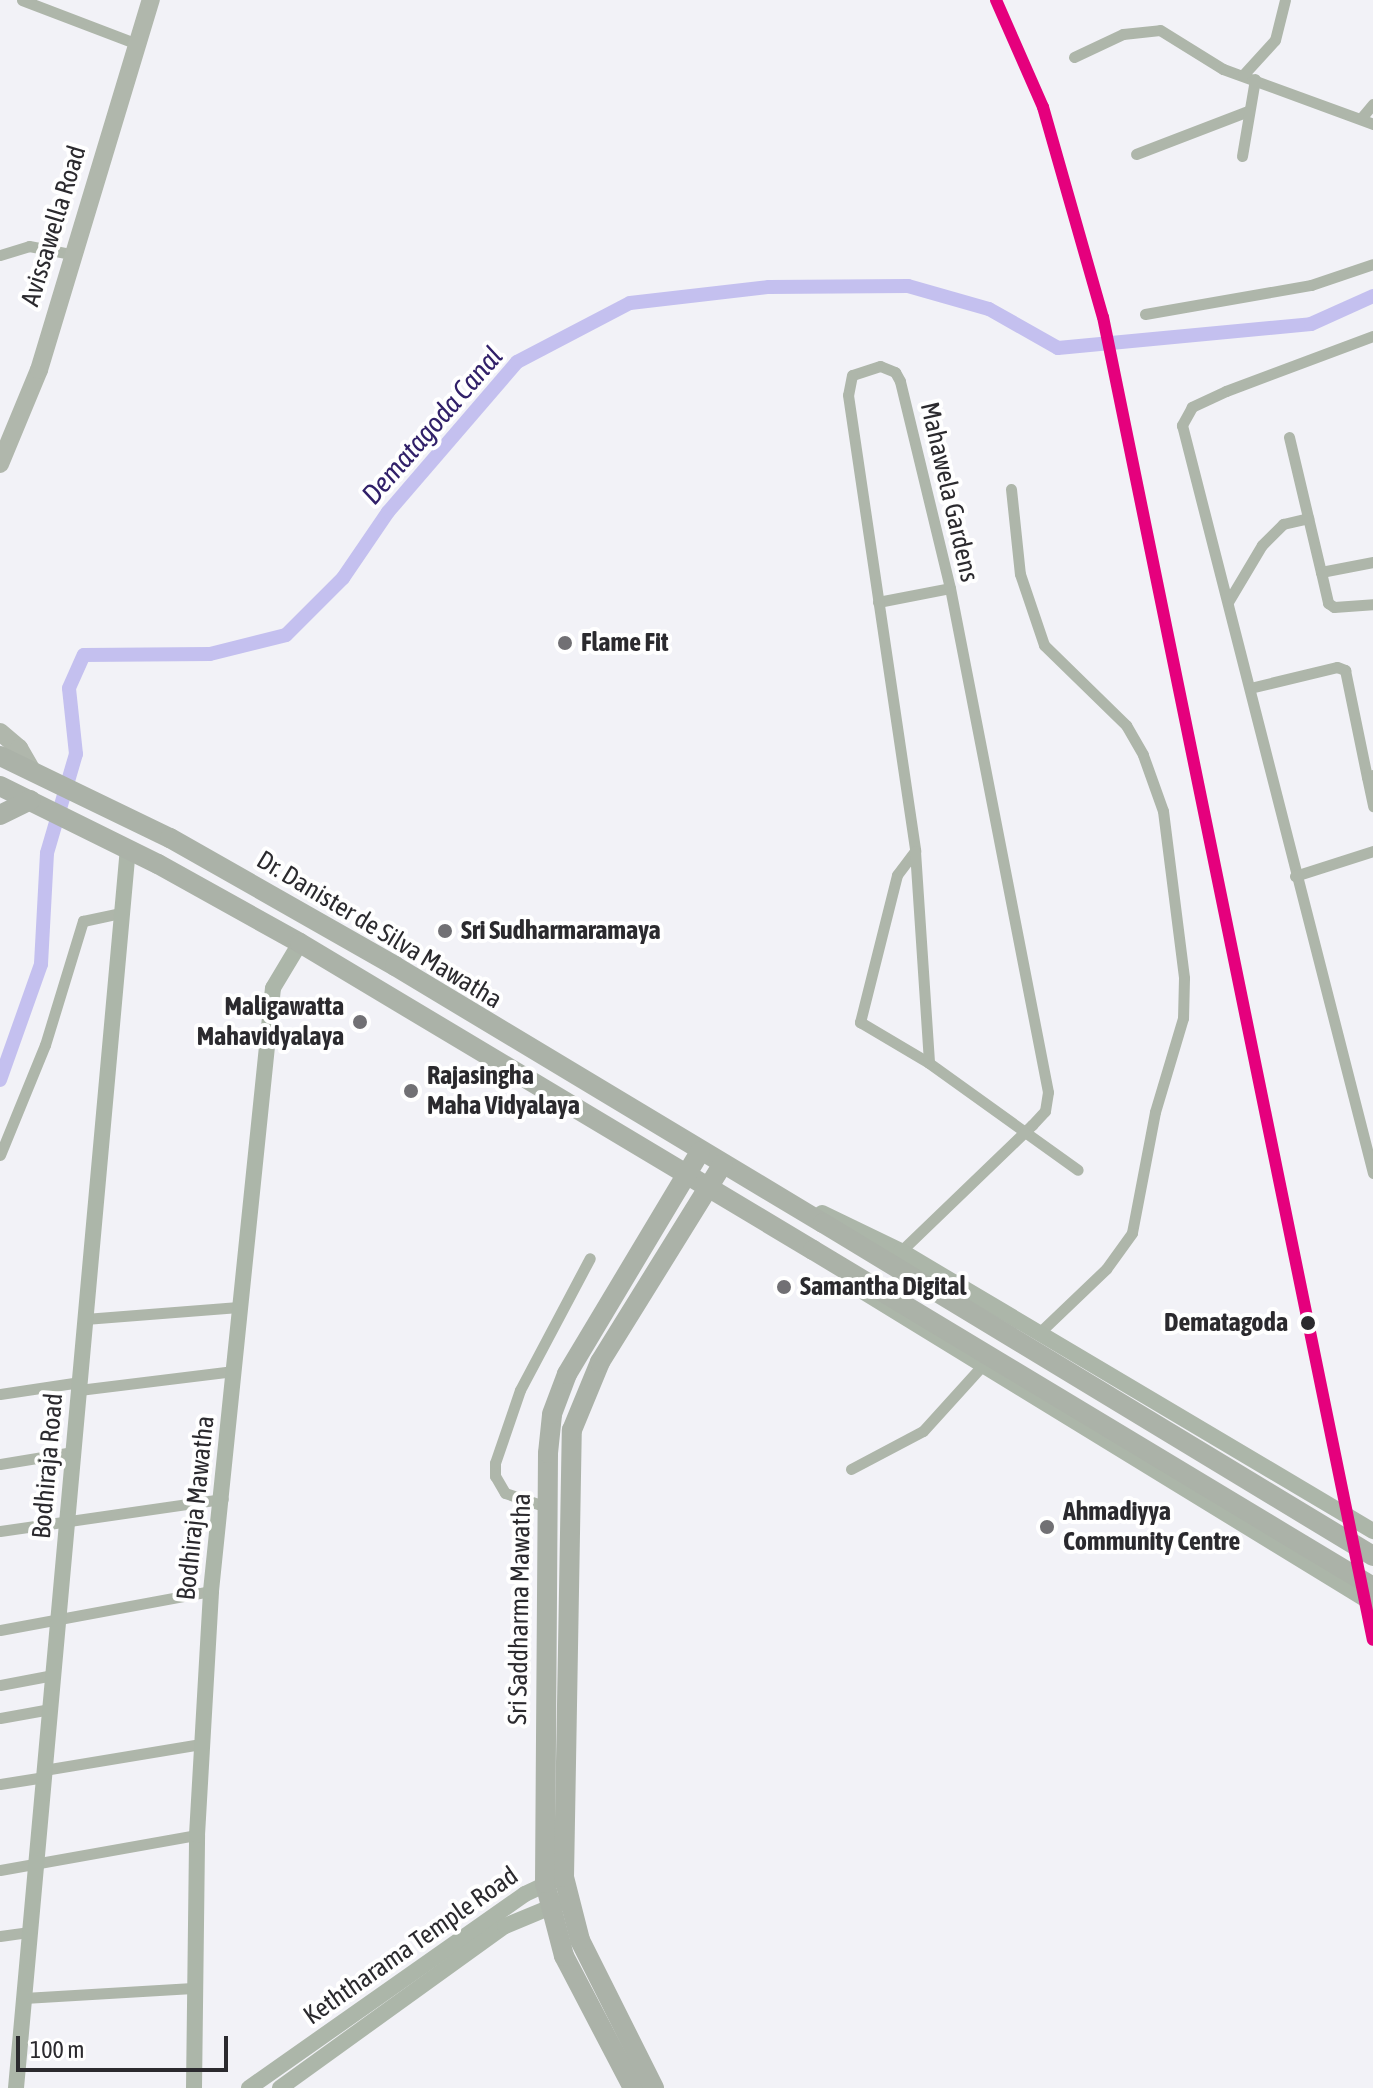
<!DOCTYPE html>
<html>
<head>
<meta charset="utf-8">
<style>
	body { margin:0 }
	#map { position:relative; width:1373px; height:2088px; overflow:hidden; background:#f2f2f7; font-family:"Asap Condensed",sans-serif }
	div>[style] { position:absolute }
	.canal>* { height:14px; margin:-7px; padding:0 7px; transform-origin:7px; border-radius:7px; background:#c4c0ef }
	.street>* { height:11px; margin:-5.5px; padding:0 5.5px; transform-origin:5.5px; border-radius:5.5px; background:#aeb6aa }
	.secondary>* { height:16px; margin:-8px; padding:0 8px; transform-origin:8px; border-radius:8px; background:#acb6a9 }
	.primary>* { height:18px; margin:-9px; padding:0 9px; transform-origin:9px; border-radius:9px; background:#b0b7ac }
	.highway>* { height:20px; margin:-10px; padding:0 10px; transform-origin:10px; border-radius:10px; background:#abb2a8 }
	.highway-bridge>* { height:20px; margin:-10px; padding:0 10px; transform-origin:10px; border-radius:10px; background:#abb2a8 }
	.rail-1>* { height:12px; margin:-6px; padding:0 6px; transform-origin:6px; border-radius:6px; background:#e5007d }
	.dots>* { width:22px; height:22px; translate:-50% -50%; box-sizing:border-box; border:4px solid #fff; border-radius:50% }
	span { translate:-50% -50%; white-space:nowrap; text-align:center; line-height:1.15; -webkit-text-stroke:8px #fff; paint-order:stroke }
	.street-label { font-size:26px; color:#2b2a2e }
	.poi-label { font-size:26px; color:#2b2a2e; font-weight:700 }
	.left { translate:0 -50%; text-align:left }
	.right { translate:-100% -50%; text-align:right }
	.stop-label { font-size:26px; color:#2b2a2e; font-weight:700 }
	.water-label { font-size:28px; color:#312069; font-style:italic }
	.scale { position:absolute; left:16px; top:2036px; width:212px; height:36px; box-sizing:border-box; border:4px solid #2b2a2e; border-top:0; padding-left:10px; font-size:24px; line-height:28px; white-space:nowrap; color:#2b2a2e; -webkit-text-stroke:6px #fff; paint-order:stroke }
</style>
</head>
<body>
<div id="map">
	<div class="canal">
		<div style="left:0;top:1080px;width:123px;rotate:-70.5deg"></div>
		<div style="left:41px;top:964px;width:111px;rotate:-86.9deg"></div>
		<div style="left:47px;top:853px;width:103px;rotate:-73.7deg"></div>
		<div style="left:76px;top:754px;width:66px;rotate:-96.1deg"></div>
		<div style="left:69px;top:688px;width:36px;rotate:-66deg"></div>
		<div style="left:84px;top:655px;width:126px;rotate:-0.5deg"></div>
		<div style="left:210px;top:654px;width:78px;rotate:-14deg"></div>
		<div style="left:286px;top:635px;width:81px;rotate:-45deg"></div>
		<div style="left:343px;top:578px;width:80px;rotate:-55.7deg"></div>
		<div style="left:388px;top:512px;width:198px;rotate:-49.3deg"></div>
		<div style="left:517px;top:362px;width:127px;rotate:-27.6deg"></div>
		<div style="left:630px;top:303px;width:140px;rotate:-6.6deg"></div>
		<div style="left:769px;top:287px;width:139px;rotate:-0.4deg"></div>
		<div style="left:908px;top:286px;width:84px;rotate:15.9deg"></div>
		<div style="left:989px;top:309px;width:79px;rotate:29.5deg"></div>
		<div style="left:1058px;top:348px;width:254px;rotate:-5.4deg"></div>
		<div style="left:1311px;top:324px;width:68px;rotate:-24.3deg"></div>
	</div>
	<div class="street">
		<div style="left:22px;top:0;width:123px;rotate:20.9deg"></div>
		<div style="left:1074px;top:57px;width:54px;rotate:-25.1deg"></div>
		<div style="left:1123px;top:34px;width:37px;rotate:-6deg"></div>
		<div style="left:1160px;top:30px;width:74px;rotate:31.8deg"></div>
		<div style="left:1223px;top:69px;width:160px;rotate:20.1deg"></div>
		<div style="left:1243px;top:75px;width:47px;rotate:-47.6deg"></div>
		<div style="left:1275px;top:40px;width:41px;rotate:-76deg"></div>
		<div style="left:1362px;top:117px;width:17px;rotate:-50deg"></div>
		<div style="left:1136px;top:154px;width:120px;rotate:-21deg"></div>
		<div style="left:1242px;top:156px;width:78px;rotate:-80.4deg"></div>
		<div style="left:0;top:255px;width:30px;rotate:-17deg"></div>
		<div style="left:29px;top:246px;width:43px;rotate:10.8deg"></div>
		<div style="left:1145px;top:314px;width:169px;rotate:-9.9deg"></div>
		<div style="left:1311px;top:285px;width:65px;rotate:-18.7deg"></div>
		<div style="left:1373px;top:336px;width:157px;rotate:159.5deg"></div>
		<div style="left:1226px;top:391px;width:38px;rotate:155deg"></div>
		<div style="left:1192px;top:407px;width:21px;rotate:119deg"></div>
		<div style="left:1182px;top:425px;width:772px;rotate:75.68deg"></div>
		<div style="left:1289px;top:437px;width:139px;rotate:76.7deg"></div>
		<div style="left:1321px;top:572px;width:53px;rotate:-10.9deg"></div>
		<div style="left:1011px;top:489px;width:85px;rotate:84deg"></div>
		<div style="left:1020px;top:574px;width:75px;rotate:71.3deg"></div>
		<div style="left:1044px;top:645px;width:115px;rotate:44.3deg"></div>
		<div style="left:1126px;top:725px;width:34px;rotate:60deg"></div>
		<div style="left:1143px;top:755px;width:59px;rotate:70.3deg"></div>
		<div style="left:1163px;top:811px;width:168px;rotate:82.8deg"></div>
		<div style="left:1184px;top:978px;width:40px;rotate:91.4deg"></div>
		<div style="left:1183px;top:1018px;width:98px;rotate:106.6deg"></div>
		<div style="left:1155px;top:1112px;width:123px;rotate:100.8deg"></div>
		<div style="left:1132px;top:1233px;width:44px;rotate:125.8deg"></div>
		<div style="left:1106px;top:1269px;width:93px;rotate:136.3deg"></div>
		<div style="left:1321px;top:572px;width:32px;rotate:77deg"></div>
		<div style="left:1328px;top:603px;width:7px;rotate:34deg"></div>
		<div style="left:1334px;top:607px;width:39px;rotate:-4deg"></div>
		<div style="left:878px;top:602px;width:73px;rotate:-11deg"></div>
		<div style="left:1228px;top:602px;width:66px;rotate:-59.2deg"></div>
		<div style="left:1262px;top:545px;width:30px;rotate:-45deg"></div>
		<div style="left:1283px;top:524px;width:26px;rotate:-13deg"></div>
		<div style="left:1250px;top:688px;width:89px;rotate:-13.6deg"></div>
		<div style="left:1337px;top:667px;width:9px;rotate:21deg"></div>
		<div style="left:1345px;top:670px;width:109px;rotate:78.4deg"></div>
		<div style="left:1373px;top:775px;width:6px;rotate:162deg"></div>
		<div style="left:1367px;top:777px;width:30px;rotate:78deg"></div>
		<div style="left:915px;top:851px;width:30px;rotate:127deg"></div>
		<div style="left:897px;top:875px;width:152px;rotate:104.1deg"></div>
		<div style="left:860px;top:1022px;width:80px;rotate:30.7deg"></div>
		<div style="left:929px;top:1063px;width:183px;rotate:35.7deg"></div>
		<div style="left:1295px;top:876px;width:82px;rotate:-17.8deg"></div>
		<div style="left:0;top:1155px;width:119px;rotate:-67.8deg"></div>
		<div style="left:45px;top:1045px;width:130px;rotate:-73deg"></div>
		<div style="left:83px;top:921px;width:40px;rotate:-12deg"></div>
		<div style="left:901px;top:1251px;width:182px;rotate:-43.9deg"></div>
		<div style="left:1032px;top:1125px;width:19px;rotate:-47deg"></div>
		<div style="left:1045px;top:1111px;width:19px;rotate:-81deg"></div>
		<div style="left:1048px;top:1092px;width:513px;rotate:-101deg"></div>
		<div style="left:950px;top:588px;width:213px;rotate:-103.6deg"></div>
		<div style="left:900px;top:381px;width:10px;rotate:-119deg"></div>
		<div style="left:895px;top:372px;width:16px;rotate:-158deg"></div>
		<div style="left:880px;top:366px;width:29px;rotate:162deg"></div>
		<div style="left:852px;top:375px;width:20px;rotate:101deg"></div>
		<div style="left:848px;top:395px;width:461px;rotate:81.6deg"></div>
		<div style="left:915px;top:851px;width:212px;rotate:86.2deg"></div>
		<div style="left:85px;top:1319px;width:154px;rotate:-4.5deg"></div>
		<div style="left:79px;top:1390px;width:156px;rotate:-7deg"></div>
		<div style="left:0;top:1394px;width:81px;rotate:-8.5deg"></div>
		<div style="left:0;top:1464px;width:74px;rotate:-9.3deg"></div>
		<div style="left:851px;top:1469px;width:81px;rotate:-27.8deg"></div>
		<div style="left:923px;top:1431px;width:88px;rotate:-47.8deg"></div>
		<div style="left:547px;top:1507px;width:44px;rotate:-161.6deg"></div>
		<div style="left:505px;top:1493px;width:20px;rotate:-120deg"></div>
		<div style="left:495px;top:1476px;width:13px;rotate:-90deg"></div>
		<div style="left:495px;top:1463px;width:77px;rotate:-71.1deg"></div>
		<div style="left:520px;top:1390px;width:149px;rotate:-62.1deg"></div>
		<div style="left:0;top:1531px;width:225px;rotate:-8.2deg"></div>
		<div style="left:0;top:1630px;width:215px;rotate:-10.5deg"></div>
		<div style="left:0;top:1685px;width:54px;rotate:-10.7deg"></div>
		<div style="left:0;top:1718px;width:51px;rotate:-10.2deg"></div>
		<div style="left:44px;top:1770px;width:159px;rotate:-9.4deg"></div>
		<div style="left:0;top:1784px;width:45px;rotate:-9deg"></div>
		<div style="left:0;top:1870px;width:200px;rotate:-10.1deg"></div>
		<div style="left:0;top:1936px;width:30px;rotate:-8deg"></div>
		<div style="left:24px;top:1998px;width:169px;rotate:-3.4deg"></div>
	</div>
	<div class="secondary">
		<div style="left:822px;top:1213px;width:88px;rotate:25.7deg"></div>
		<div style="left:901px;top:1251px;width:549px;rotate:30.68deg"></div>
		<div style="left:849px;top:1283px;width:615px;rotate:31.49deg"></div>
		<div style="left:16px;top:2088px;width:1245px;rotate:-84.84deg"></div>
		<div style="left:194px;top:2088px;width:253px;rotate:-89.3deg"></div>
		<div style="left:197px;top:1835px;width:244px;rotate:-86.7deg"></div>
		<div style="left:211px;top:1591px;width:606px;rotate:-84.13deg"></div>
		<div style="left:273px;top:988px;width:52px;rotate:-59deg"></div>
		<div style="left:249px;top:2088px;width:337px;rotate:-35.1deg"></div>
		<div style="left:525px;top:1894px;width:33px;rotate:-25deg"></div>
		<div style="left:280px;top:2088px;width:277px;rotate:-35.8deg"></div>
		<div style="left:505px;top:1926px;width:63px;rotate:-22.5deg"></div>
	</div>
	<div class="primary">
		<div style="left:0;top:464px;width:102px;rotate:-67.5deg"></div>
		<div style="left:39px;top:370px;width:387px;rotate:-73.2deg"></div>
		<div style="left:0;top:732px;width:25px;rotate:40deg"></div>
		<div style="left:19px;top:748px;width:28px;rotate:60deg"></div>
	</div>
	<div class="highway">
		<div style="left:0;top:756px;width:189px;rotate:25.8deg"></div>
		<div style="left:170px;top:838px;width:259px;rotate:29.6deg"></div>
		<div style="left:395px;top:966px;width:499px;rotate:31deg"></div>
		<div style="left:0;top:786px;width:176px;rotate:26.3deg"></div>
		<div style="left:158px;top:864px;width:162px;rotate:29.1deg"></div>
		<div style="left:300px;top:943px;width:598px;rotate:30.9deg"></div>
		<div style="left:0;top:815px;width:34px;rotate:-26deg"></div>
		<div style="left:633px;top:2088px;width:149px;rotate:-117.6deg"></div>
		<div style="left:564px;top:1956px;width:75px;rotate:-104.6deg"></div>
		<div style="left:545px;top:1883px;width:430px;rotate:-89.6deg"></div>
		<div style="left:548px;top:1453px;width:39px;rotate:-84deg"></div>
		<div style="left:552px;top:1414px;width:43px;rotate:-69.4deg"></div>
		<div style="left:567px;top:1374px;width:259px;rotate:-59.1deg"></div>
		<div style="left:654px;top:2088px;width:165px;rotate:-116.6deg"></div>
		<div style="left:580px;top:1940px;width:65px;rotate:-104.3deg"></div>
		<div style="left:564px;top:1877px;width:447px;rotate:-89deg"></div>
		<div style="left:572px;top:1430px;width:74px;rotate:-67.6deg"></div>
		<div style="left:600px;top:1362px;width:233px;rotate:-58.2deg"></div>
	</div>
	<div class="highway-bridge">
		<div style="left:823px;top:1223px;width:643px;rotate:31.19deg"></div>
		<div style="left:813px;top:1250px;width:654px;rotate:31.04deg"></div>
	</div>
	<div class="rail-1">
		<div style="left:996px;top:0;width:117px;rotate:66.3deg"></div>
		<div style="left:1043px;top:107px;width:218px;rotate:74.1deg"></div>
		<div style="left:1103px;top:317px;width:1350px;rotate:78.47deg"></div>
	</div>
	<div class="dots">
		<div style="left:565px;top:643px;background:#717074"></div>
		<div style="left:445px;top:931px;background:#717074"></div>
		<div style="left:360px;top:1022px;background:#717074"></div>
		<div style="left:411px;top:1091px;background:#717074"></div>
		<div style="left:784px;top:1287px;background:#717074"></div>
		<div style="left:1308px;top:1323px;background:#2b2a2e"></div>
		<div style="left:1047px;top:1527px;background:#717074"></div>
	</div>
	<div class="street-label">
		<span style="left:54px;top:226px;rotate:-73deg">Avissawella Road</span>
		<span style="left:949px;top:492px;rotate:77deg">Mahawela Gardens</span>
		<span style="left:379px;top:930px;rotate:31deg">Dr. Danister de Silva Mawatha</span>
		<span style="left:48px;top:1466px;rotate:-85deg">Bodhiraja Road</span>
		<span style="left:196px;top:1508px;rotate:-84deg">Bodhiraja Mawatha</span>
		<span style="left:520px;top:1609px;rotate:-89deg">Sri Saddharma Mawatha</span>
		<span style="left:411px;top:1946px;rotate:-35deg">Keththarama Temple Road</span>
	</div>
	<div class="poi-label">
		<span class="left" style="left:581px;top:643px">Flame Fit</span>
		<span class="left" style="left:461px;top:931px">Sri Sudharmaramaya</span>
		<span class="right" style="left:344px;top:1022px">Maligawatta<br>Mahavidyalaya</span>
		<span class="left" style="left:427px;top:1091px">Rajasingha<br>Maha Vidyalaya</span>
		<span class="left" style="left:800px;top:1287px">Samantha Digital</span>
		<span class="left" style="left:1063px;top:1527px">Ahmadiyya<br>Community Centre</span>
	</div>
	<div class="stop-label">
		<span class="right" style="left:1288px;top:1323px">Dematagoda</span>
	</div>
	<div class="water-label">
		<span style="left:432px;top:425px;rotate:-49deg">Dematagoda Canal</span>
	</div>
	<div class="scale">100 m</div>
</div>
</body>
</html>
